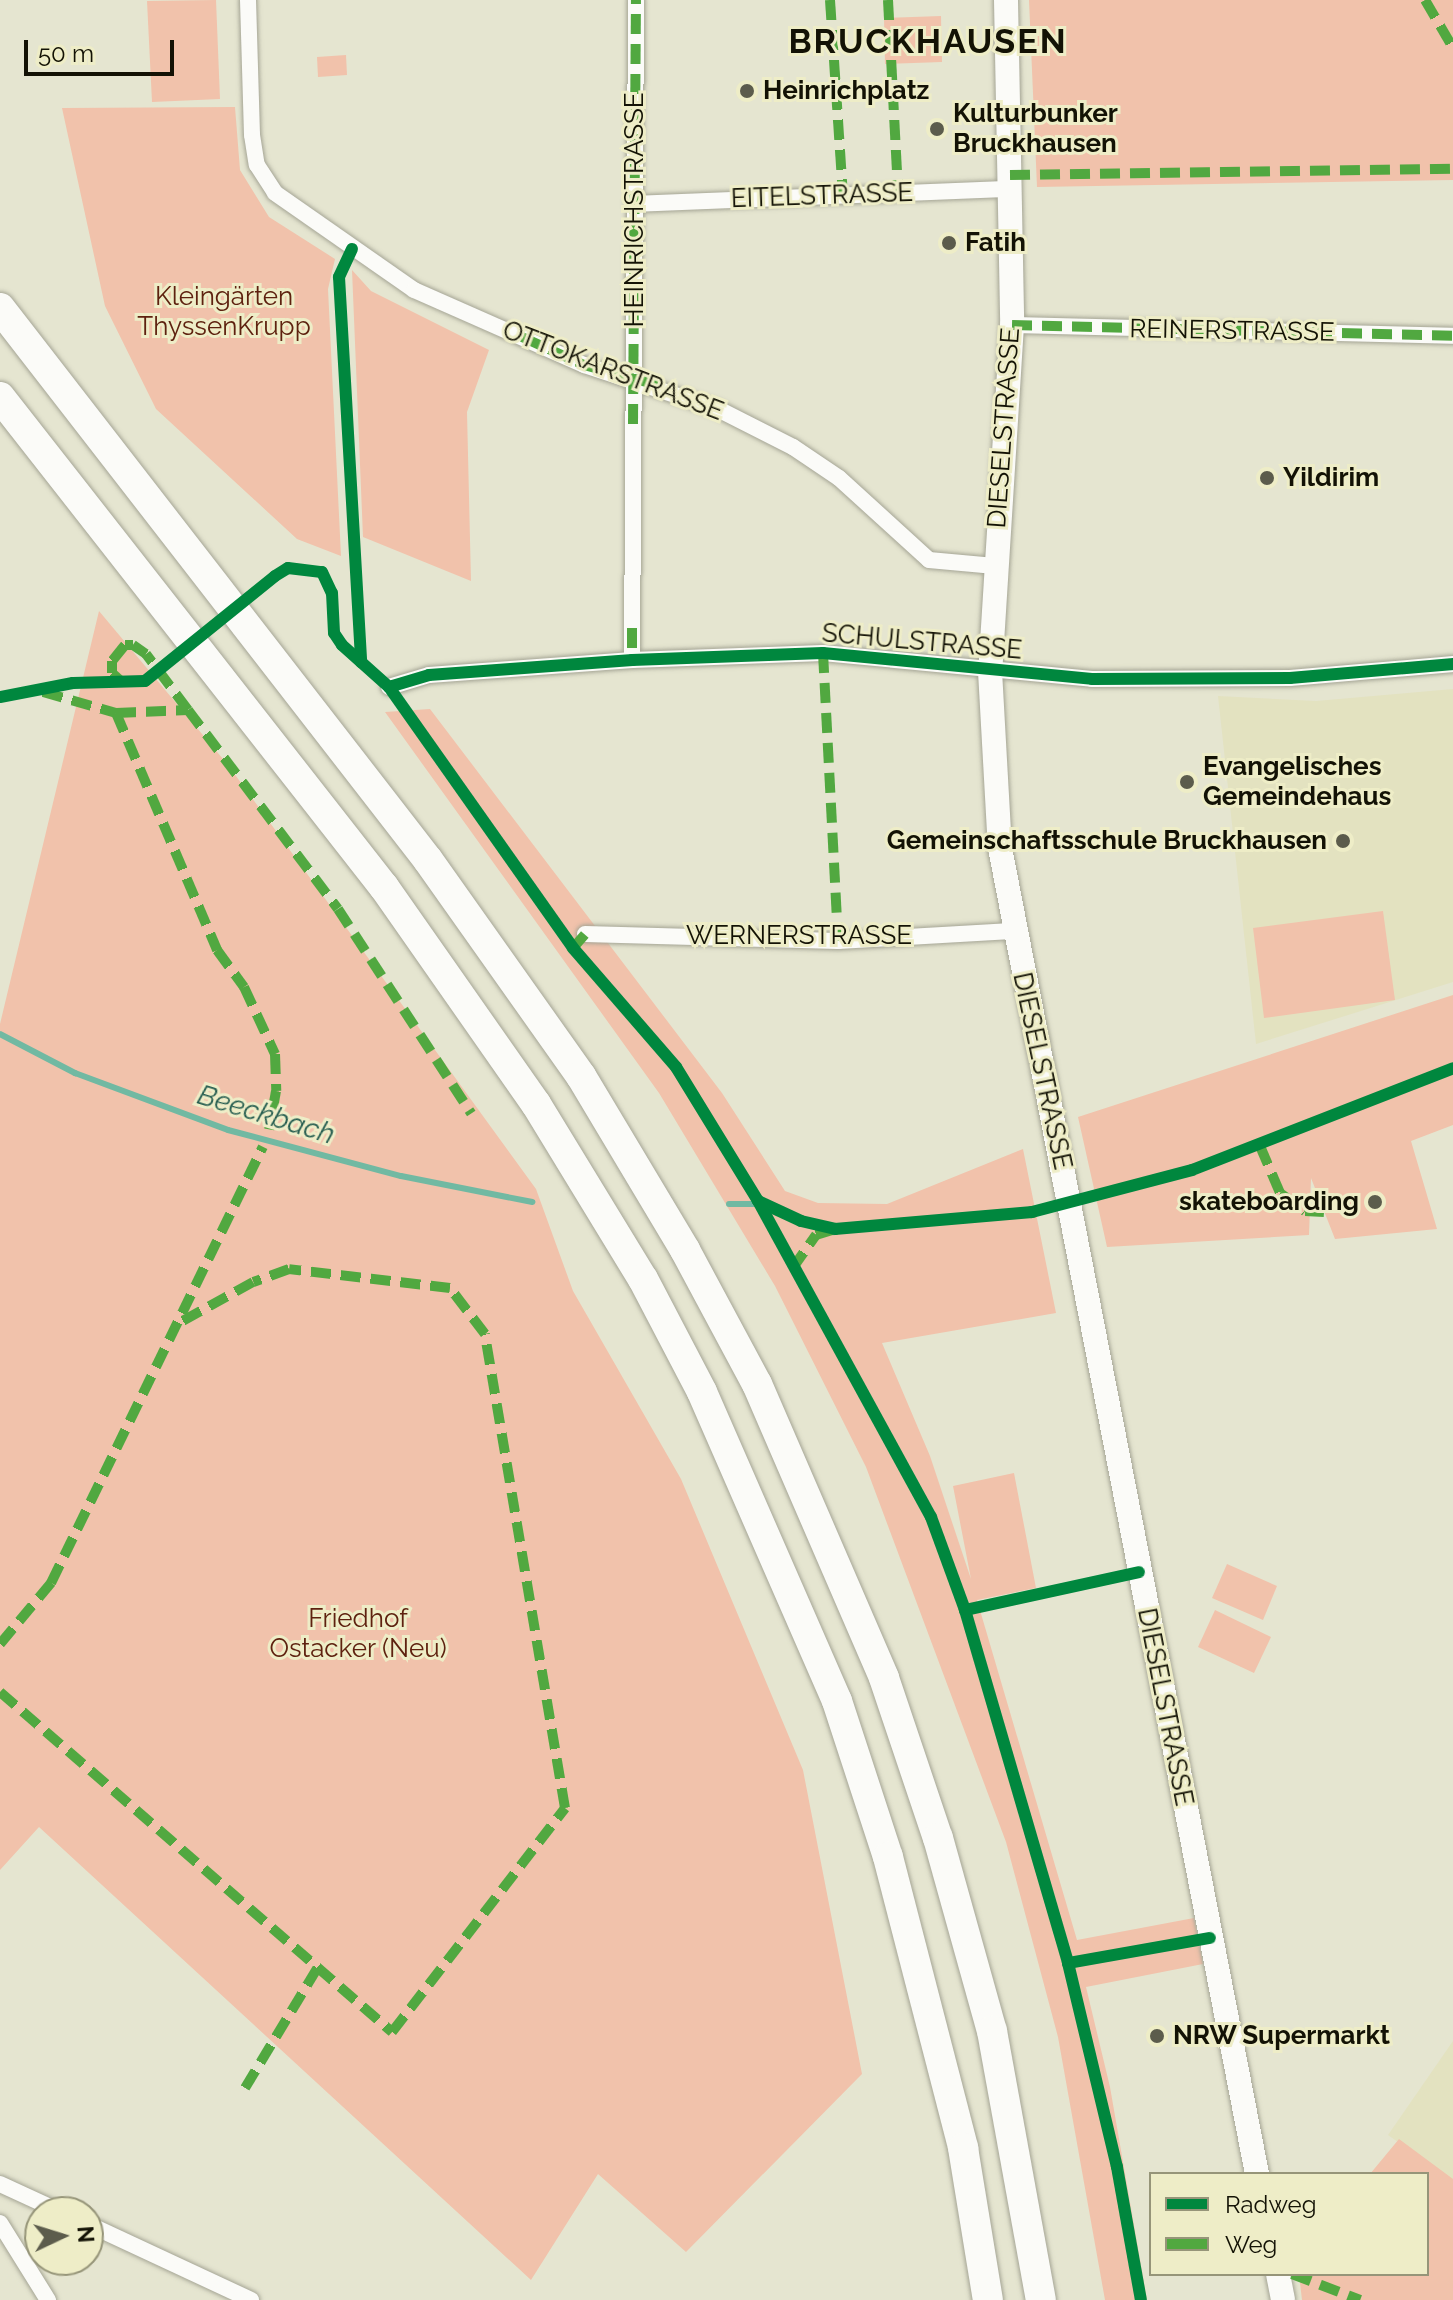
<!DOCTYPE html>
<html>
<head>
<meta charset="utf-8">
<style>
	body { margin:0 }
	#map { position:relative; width:1453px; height:2300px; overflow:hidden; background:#e5e5d0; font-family:Raleway,sans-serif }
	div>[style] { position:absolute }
	.built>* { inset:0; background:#e3e2c0 }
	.green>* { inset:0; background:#f1c2ab }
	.stream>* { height:6px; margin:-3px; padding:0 3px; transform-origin:3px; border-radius:3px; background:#71b9a2 }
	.roads { filter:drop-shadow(0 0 2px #a5a595) drop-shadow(0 0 2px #a5a595) }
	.street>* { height:16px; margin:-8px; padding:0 8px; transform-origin:8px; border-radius:8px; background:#fbfbf8 }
	.secondary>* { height:24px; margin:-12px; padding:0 12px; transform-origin:12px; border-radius:12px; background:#fbfbf8 }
	.highway>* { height:30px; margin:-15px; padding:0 15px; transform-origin:15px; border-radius:15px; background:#fbfbf8 }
	.quiet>* { height:10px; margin-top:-5px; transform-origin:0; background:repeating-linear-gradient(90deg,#51a840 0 20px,transparent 0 30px) }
	.cycleway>* { height:12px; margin:-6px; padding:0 6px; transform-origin:6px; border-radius:6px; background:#00873e }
	.dots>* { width:22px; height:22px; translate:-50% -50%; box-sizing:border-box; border:4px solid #eeedc7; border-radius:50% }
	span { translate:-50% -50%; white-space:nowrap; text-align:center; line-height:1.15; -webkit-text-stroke:6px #eeedc7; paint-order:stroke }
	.poi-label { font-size:26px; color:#131205; font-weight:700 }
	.left { translate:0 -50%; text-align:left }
	.right { translate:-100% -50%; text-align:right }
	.street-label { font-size:26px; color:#131205 }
	.park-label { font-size:26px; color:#5e210f }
	.water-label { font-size:28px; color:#265d50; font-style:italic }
	.district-label { font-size:34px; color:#131205; font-weight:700; letter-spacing:2px }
	.legend { position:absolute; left:1149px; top:2172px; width:280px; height:104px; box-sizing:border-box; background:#eeedc7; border:2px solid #969579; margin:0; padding:10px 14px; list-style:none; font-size:24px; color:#131205 }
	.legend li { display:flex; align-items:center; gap:16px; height:40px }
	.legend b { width:40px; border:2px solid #969579 }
	.north { position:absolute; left:24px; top:2196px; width:80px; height:80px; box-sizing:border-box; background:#eeedc7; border:2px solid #969579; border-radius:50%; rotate:86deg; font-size:22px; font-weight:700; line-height:32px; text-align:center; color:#131205 }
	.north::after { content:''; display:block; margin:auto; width:28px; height:36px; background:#5c5c4c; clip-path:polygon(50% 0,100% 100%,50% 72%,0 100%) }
	.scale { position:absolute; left:24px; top:40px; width:150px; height:36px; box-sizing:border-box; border:4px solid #131205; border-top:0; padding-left:10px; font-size:24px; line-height:28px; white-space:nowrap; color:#131205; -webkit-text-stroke:6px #eeedc7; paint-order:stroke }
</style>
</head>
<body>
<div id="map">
	<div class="built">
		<div style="clip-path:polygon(1453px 689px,1453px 982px,1256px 1044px,1218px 696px,1316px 701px)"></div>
		<div style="clip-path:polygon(1453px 2041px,1453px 2181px,1388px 2135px)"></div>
	</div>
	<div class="green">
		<div style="clip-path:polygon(216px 0,220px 99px,152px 102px,147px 1px)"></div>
		<div style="clip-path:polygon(1029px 0,1453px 0,1453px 180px,1037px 187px)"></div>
		<div style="clip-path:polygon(941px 16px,942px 62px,885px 64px,884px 18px)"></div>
		<div style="clip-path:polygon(346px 55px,347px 75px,318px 77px,317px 57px)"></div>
		<div style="clip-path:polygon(235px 107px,240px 170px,269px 217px,335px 259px,328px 289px,341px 556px,297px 539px,156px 409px,105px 306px,62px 108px)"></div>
		<div style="clip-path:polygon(352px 270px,371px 291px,489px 350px,467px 412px,471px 581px,363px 537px)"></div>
		<div style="clip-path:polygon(99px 611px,228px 765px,536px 1189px,573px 1291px,681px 1479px,803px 1770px,862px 2074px,686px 2252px,598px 2174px,531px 2280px,39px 1827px,0 1870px,0 1024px)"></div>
		<div style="clip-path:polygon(430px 709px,722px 1093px,785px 1191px,818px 1203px,887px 1204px,1023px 1149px,1056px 1313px,882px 1343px,930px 1456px,971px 1579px,953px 1486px,1014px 1473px,1036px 1588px,977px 1600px,1077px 1940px,1194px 1918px,1203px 1964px,1086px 1987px,1110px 2087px,1147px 2300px,1105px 2300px,1058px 2037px,1006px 1842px,866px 1467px,775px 1286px,659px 1093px,385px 712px)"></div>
		<div style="clip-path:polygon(1383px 911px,1395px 1000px,1264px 1018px,1253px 928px)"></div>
		<div style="clip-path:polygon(1453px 995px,1453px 1125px,1411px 1141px,1437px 1229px,1335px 1239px,1311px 1178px,1309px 1235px,1107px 1247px,1078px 1117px)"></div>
		<div style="clip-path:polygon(1227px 1564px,1277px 1586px,1263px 1620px,1212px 1598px)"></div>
		<div style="clip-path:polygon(1215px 1610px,1271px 1637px,1254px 1673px,1198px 1647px)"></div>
		<div style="clip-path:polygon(1399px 2139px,1453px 2179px,1453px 2300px,1302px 2300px,1299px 2274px,1427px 2274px,1427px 2174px,1370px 2174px)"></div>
	</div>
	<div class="stream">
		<div style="left:0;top:1034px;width:85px;rotate:27.5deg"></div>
		<div style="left:75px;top:1073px;width:163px;rotate:20.4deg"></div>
		<div style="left:228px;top:1130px;width:179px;rotate:14.9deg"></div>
		<div style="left:401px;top:1176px;width:134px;rotate:11.2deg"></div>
		<div style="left:729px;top:1204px;width:29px"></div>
	</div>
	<div class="roads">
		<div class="street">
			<div style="left:248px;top:0;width:135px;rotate:88.3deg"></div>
			<div style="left:252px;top:135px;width:30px;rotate:81deg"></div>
			<div style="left:257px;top:165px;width:33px;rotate:57deg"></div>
			<div style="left:275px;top:193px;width:169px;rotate:34.9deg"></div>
			<div style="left:414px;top:290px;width:186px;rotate:23.8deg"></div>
			<div style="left:584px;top:365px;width:141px;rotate:18.2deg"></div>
			<div style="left:718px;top:409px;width:84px;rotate:26.9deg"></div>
			<div style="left:793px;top:447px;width:55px;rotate:34deg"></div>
			<div style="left:839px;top:478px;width:122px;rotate:42.3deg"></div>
			<div style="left:929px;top:560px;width:66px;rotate:5.2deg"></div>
			<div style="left:634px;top:204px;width:376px;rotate:-2.3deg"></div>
			<div style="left:1012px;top:325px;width:441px;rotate:1.4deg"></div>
			<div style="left:632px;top:660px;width:660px;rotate:-89.65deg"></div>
			<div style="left:389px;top:687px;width:42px;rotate:-16.7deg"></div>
			<div style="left:429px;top:675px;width:204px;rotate:-4.2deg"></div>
			<div style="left:632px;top:660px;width:191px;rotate:-2.1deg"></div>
			<div style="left:823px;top:653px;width:270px;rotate:5.5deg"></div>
			<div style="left:1092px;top:679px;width:198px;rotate:-0.3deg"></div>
			<div style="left:1290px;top:678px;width:164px;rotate:-4.9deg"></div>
			<div style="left:585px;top:934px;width:253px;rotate:1.6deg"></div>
			<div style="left:838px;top:941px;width:174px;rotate:-3.3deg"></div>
			<div style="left:0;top:2184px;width:67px;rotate:24.7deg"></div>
			<div style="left:0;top:2223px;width:91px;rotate:58.1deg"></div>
			<div style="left:88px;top:2224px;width:180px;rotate:25deg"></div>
		</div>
		<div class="secondary">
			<div style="left:1006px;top:0;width:325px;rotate:88.9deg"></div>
			<div style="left:1012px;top:325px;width:347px;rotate:93.6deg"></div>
			<div style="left:990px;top:671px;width:177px;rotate:86.8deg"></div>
			<div style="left:1000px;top:848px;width:1351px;rotate:79.03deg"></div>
			<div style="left:1278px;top:2274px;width:26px;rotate:79deg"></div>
		</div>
		<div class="highway">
			<div style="left:0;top:308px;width:698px;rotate:52.21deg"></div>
			<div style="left:428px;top:860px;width:265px;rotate:54.7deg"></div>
			<div style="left:581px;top:1076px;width:203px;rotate:59.1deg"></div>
			<div style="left:685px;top:1250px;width:152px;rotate:61.8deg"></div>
			<div style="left:757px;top:1384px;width:320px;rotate:66.6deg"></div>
			<div style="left:884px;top:1678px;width:169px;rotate:71.4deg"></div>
			<div style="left:938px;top:1838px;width:200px;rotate:74.4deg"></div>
			<div style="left:992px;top:2031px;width:273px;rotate:79.7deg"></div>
			<div style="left:0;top:397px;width:623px;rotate:51.92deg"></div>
			<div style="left:384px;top:887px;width:265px;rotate:55deg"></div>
			<div style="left:536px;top:1104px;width:205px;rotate:58.6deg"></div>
			<div style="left:643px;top:1279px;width:127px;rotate:62.4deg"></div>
			<div style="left:702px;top:1392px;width:337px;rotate:66.4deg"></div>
			<div style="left:837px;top:1701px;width:164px;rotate:71.9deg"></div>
			<div style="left:888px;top:1857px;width:301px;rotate:75.5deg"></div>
			<div style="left:963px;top:2148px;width:154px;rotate:80.7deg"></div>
		</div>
	</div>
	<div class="quiet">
		<div style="left:830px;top:0;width:194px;rotate:86.2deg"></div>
		<div style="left:888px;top:0;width:193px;rotate:87deg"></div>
		<div style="left:1425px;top:0;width:56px;rotate:59.7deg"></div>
		<div style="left:1010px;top:175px;width:443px;rotate:-0.8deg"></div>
		<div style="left:1012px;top:325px;width:441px;rotate:1.4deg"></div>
		<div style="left:522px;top:337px;width:68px;rotate:24.3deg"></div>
		<div style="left:584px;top:365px;width:87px;rotate:15.3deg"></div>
		<div style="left:633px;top:424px;width:424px;rotate:-89.6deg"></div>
		<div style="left:632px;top:628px;width:32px;rotate:90deg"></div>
		<div style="left:823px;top:653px;width:288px;rotate:87deg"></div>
		<div style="left:43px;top:692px;width:76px;rotate:16deg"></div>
		<div style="left:116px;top:713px;width:258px;rotate:66.9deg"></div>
		<div style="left:217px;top:950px;width:46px;rotate:53.9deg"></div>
		<div style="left:244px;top:987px;width:74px;rotate:65.2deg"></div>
		<div style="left:275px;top:1054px;width:37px;rotate:88deg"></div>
		<div style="left:276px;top:1091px;width:39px;rotate:100deg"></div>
		<div style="left:188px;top:710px;width:249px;rotate:53deg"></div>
		<div style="left:338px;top:909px;width:244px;rotate:56.9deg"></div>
		<div style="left:116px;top:713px;width:72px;rotate:-2.4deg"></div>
		<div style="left:188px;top:710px;width:70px;rotate:-126.9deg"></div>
		<div style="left:146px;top:654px;width:16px;rotate:-145deg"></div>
		<div style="left:133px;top:645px;width:8px;rotate:180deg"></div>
		<div style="left:125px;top:645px;width:21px;rotate:129deg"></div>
		<div style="left:112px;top:661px;width:12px;rotate:90deg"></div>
		<div style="left:112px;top:673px;width:13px;rotate:42deg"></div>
		<div style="left:573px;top:948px;width:18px;rotate:-49deg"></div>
		<div style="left:1260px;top:1146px;width:51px;rotate:66.9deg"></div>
		<div style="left:1280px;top:1193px;width:31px;rotate:36deg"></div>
		<div style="left:1305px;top:1211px;width:19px;rotate:3deg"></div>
		<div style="left:792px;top:1269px;width:42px;rotate:-54.8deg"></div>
		<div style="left:816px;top:1235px;width:17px;rotate:-17deg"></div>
		<div style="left:0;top:1644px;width:80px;rotate:-50.1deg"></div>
		<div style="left:51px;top:1583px;width:485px;rotate:-64.1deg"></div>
		<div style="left:0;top:1692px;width:519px;rotate:40.94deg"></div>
		<div style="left:392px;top:2032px;width:283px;rotate:-52.3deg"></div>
		<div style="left:565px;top:1808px;width:481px;rotate:-99.6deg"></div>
		<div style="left:485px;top:1334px;width:58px;rotate:-127.3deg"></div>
		<div style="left:450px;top:1288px;width:162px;rotate:-173.3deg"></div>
		<div style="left:289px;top:1269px;width:38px;rotate:160deg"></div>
		<div style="left:253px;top:1282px;width:85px;rotate:151deg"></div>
		<div style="left:245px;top:2088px;width:141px;rotate:-58.9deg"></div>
		<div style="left:1292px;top:2274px;width:73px;rotate:20.9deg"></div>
	</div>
	<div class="cycleway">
		<div style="left:352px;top:249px;width:31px;rotate:115deg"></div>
		<div style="left:339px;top:277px;width:386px;rotate:86.7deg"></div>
		<div style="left:389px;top:687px;width:42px;rotate:-16.7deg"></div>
		<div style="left:429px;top:675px;width:204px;rotate:-4.2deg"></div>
		<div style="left:632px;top:660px;width:191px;rotate:-2.1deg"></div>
		<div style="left:823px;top:653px;width:270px;rotate:5.5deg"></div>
		<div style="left:1092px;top:679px;width:198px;rotate:-0.3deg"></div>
		<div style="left:1290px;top:678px;width:164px;rotate:-4.9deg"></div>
		<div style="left:0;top:697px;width:74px;rotate:-10.9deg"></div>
		<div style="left:73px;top:683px;width:72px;rotate:-1.6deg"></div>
		<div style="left:145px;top:681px;width:167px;rotate:-38.9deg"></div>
		<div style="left:275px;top:576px;width:15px;rotate:-32deg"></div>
		<div style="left:288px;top:568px;width:34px;rotate:7deg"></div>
		<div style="left:322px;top:572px;width:23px;rotate:65deg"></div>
		<div style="left:332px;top:593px;width:40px;rotate:87.1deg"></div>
		<div style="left:334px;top:633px;width:14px;rotate:56deg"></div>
		<div style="left:342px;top:645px;width:63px;rotate:41.8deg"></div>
		<div style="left:389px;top:687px;width:319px;rotate:54.8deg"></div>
		<div style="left:573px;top:948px;width:157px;rotate:49.1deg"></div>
		<div style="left:676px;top:1067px;width:157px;rotate:58.5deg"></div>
		<div style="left:758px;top:1201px;width:47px;rotate:24.9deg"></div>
		<div style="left:801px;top:1221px;width:35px;rotate:13deg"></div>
		<div style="left:835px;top:1229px;width:198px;rotate:-4.9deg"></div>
		<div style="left:1032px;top:1212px;width:165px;rotate:-14.7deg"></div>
		<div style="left:1192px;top:1170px;width:280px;rotate:-21.3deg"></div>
		<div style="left:758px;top:1201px;width:360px;rotate:61.3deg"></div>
		<div style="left:931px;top:1517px;width:99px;rotate:69.9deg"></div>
		<div style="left:965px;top:1610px;width:368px;rotate:73.7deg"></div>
		<div style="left:1068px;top:1963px;width:210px;rotate:76.5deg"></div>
		<div style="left:1117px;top:2167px;width:135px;rotate:79.8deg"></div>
		<div style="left:965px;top:1610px;width:178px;rotate:-12.3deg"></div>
		<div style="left:1068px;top:1963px;width:144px;rotate:-10deg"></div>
	</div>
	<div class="dots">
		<div style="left:747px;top:91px;background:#5c5c4c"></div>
		<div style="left:937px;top:129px;background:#5c5c4c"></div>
		<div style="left:949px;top:243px;background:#5c5c4c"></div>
		<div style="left:1267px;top:478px;background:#5c5c4c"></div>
		<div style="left:1187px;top:782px;background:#5c5c4c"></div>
		<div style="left:1343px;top:841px;background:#5c5c4c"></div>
		<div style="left:1375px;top:1202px;background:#5c5c4c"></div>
		<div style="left:1157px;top:2036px;background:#5c5c4c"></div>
	</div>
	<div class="poi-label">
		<span class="left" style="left:763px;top:91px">Heinrichplatz</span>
		<span class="left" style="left:953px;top:129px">Kulturbunker<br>Bruckhausen</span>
		<span class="left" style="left:965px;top:243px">Fatih</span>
		<span class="left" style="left:1283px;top:478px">Yildirim</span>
		<span class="left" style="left:1203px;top:782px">Evangelisches<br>Gemeindehaus</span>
		<span class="right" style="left:1327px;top:841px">Gemeinschaftsschule Bruckhausen</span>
		<span class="right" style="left:1359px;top:1202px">skateboarding</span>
		<span class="left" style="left:1173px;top:2036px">NRW Supermarkt</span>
	</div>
	<div class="street-label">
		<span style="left:822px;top:196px;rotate:-2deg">EITELSTRASSE</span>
		<span style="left:635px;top:210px;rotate:-90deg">HEINRICHSTRASSE</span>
		<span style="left:1232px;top:331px;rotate:1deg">REINERSTRASSE</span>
		<span style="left:613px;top:371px;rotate:21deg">OTTOKARSTRASSE</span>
		<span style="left:1004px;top:428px;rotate:-86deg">DIESELSTRASSE</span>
		<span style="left:922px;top:642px;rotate:5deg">SCHULSTRASSE</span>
		<span style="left:799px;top:936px">WERNERSTRASSE</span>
		<span style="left:1042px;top:1071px;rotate:78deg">DIESELSTRASSE</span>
		<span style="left:1165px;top:1707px;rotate:79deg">DIESELSTRASSE</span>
	</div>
	<div class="park-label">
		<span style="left:224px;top:312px">Kleingärten<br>ThyssenKrupp</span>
		<span style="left:358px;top:1634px">Friedhof<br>Ostacker (Neu)</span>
	</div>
	<div class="water-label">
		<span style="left:266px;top:1115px;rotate:17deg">Beeckbach</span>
	</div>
	<div class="district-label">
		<span style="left:928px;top:42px">BRUCKHAUSEN</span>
	</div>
	<ul class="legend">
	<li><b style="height:10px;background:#00873e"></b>Radweg</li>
	<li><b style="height:10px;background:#51a840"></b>Weg</li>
	</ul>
	<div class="north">N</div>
	<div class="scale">50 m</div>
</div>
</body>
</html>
